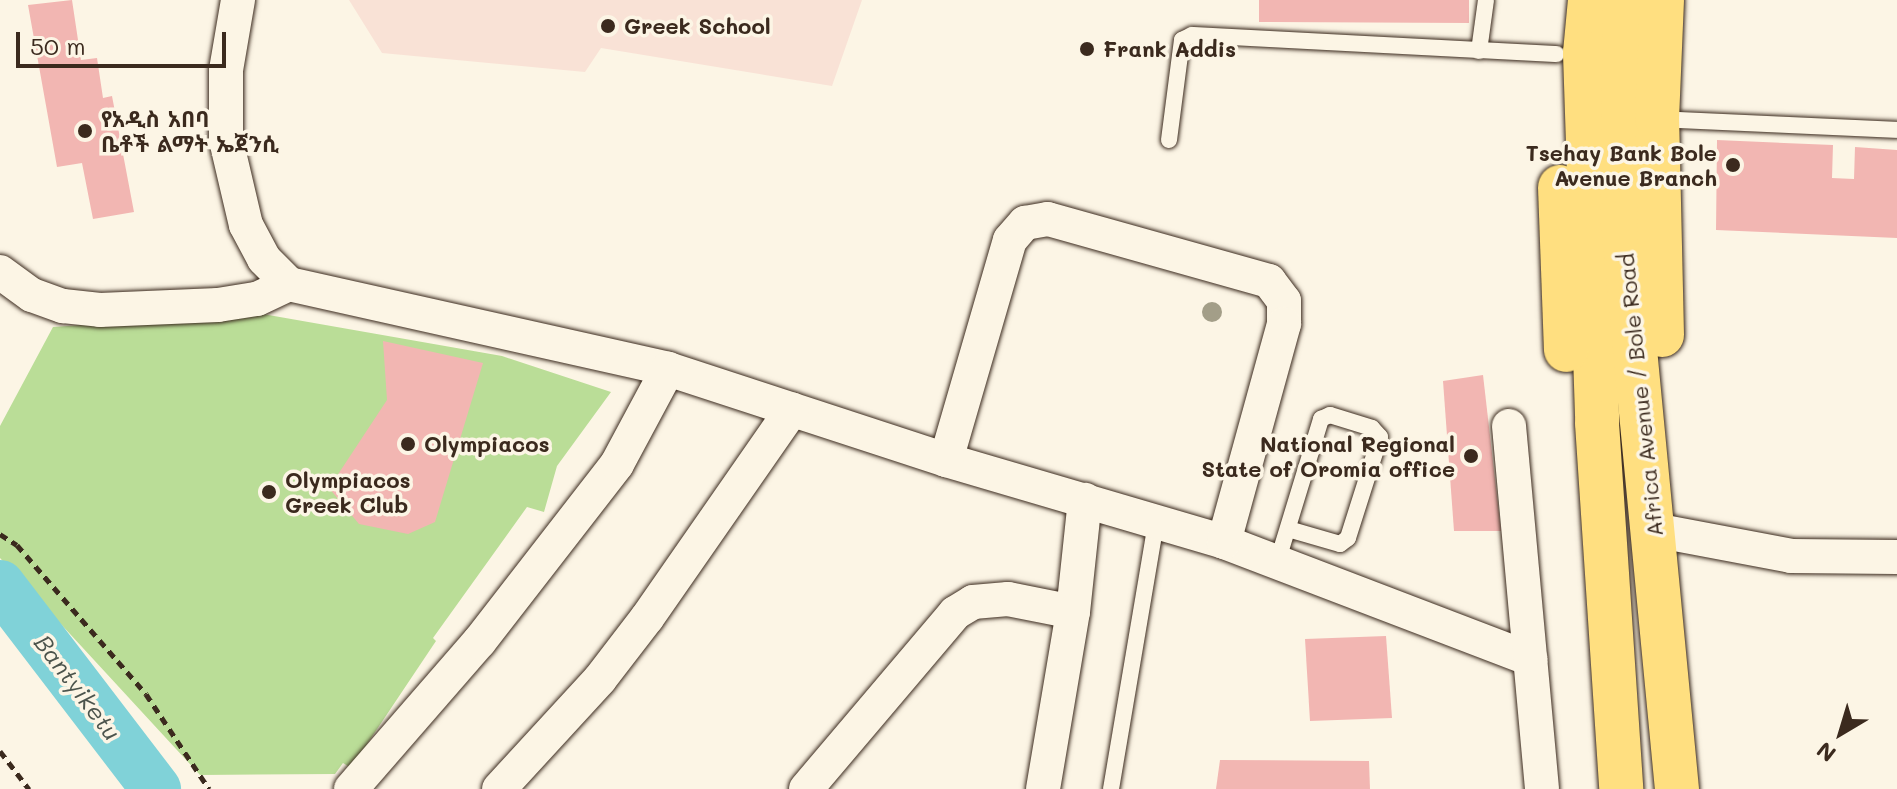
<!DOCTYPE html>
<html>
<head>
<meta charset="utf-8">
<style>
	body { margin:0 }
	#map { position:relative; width:1897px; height:789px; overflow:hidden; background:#fcf5e5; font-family:Mali,"Noto Sans Ethiopic",sans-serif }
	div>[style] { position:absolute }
	.built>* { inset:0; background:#f9e2d6 }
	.green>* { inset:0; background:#badd97 }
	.river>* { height:50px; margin:-25px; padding:0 25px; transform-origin:25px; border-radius:25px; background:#80d2d8 }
	.building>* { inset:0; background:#f2b6b2 }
	.path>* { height:5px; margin-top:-2.5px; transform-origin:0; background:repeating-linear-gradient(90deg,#3b2a1e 0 8px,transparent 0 14px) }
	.roads { filter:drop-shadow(0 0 2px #3b2a1e) drop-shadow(0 0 2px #3b2a1e) }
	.service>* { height:16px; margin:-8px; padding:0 8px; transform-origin:8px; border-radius:8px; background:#fcf5e5 }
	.minor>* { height:34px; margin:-17px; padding:0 17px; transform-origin:17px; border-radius:17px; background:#fcf5e5 }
	.primary>* { height:44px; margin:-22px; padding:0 22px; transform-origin:22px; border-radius:22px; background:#ffdf80 }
	.trees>* { width:20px; height:20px; margin:-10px; border-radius:50%; background:#a39e88 }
	.dots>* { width:22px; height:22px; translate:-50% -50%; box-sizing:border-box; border:4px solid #fcf5e5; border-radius:50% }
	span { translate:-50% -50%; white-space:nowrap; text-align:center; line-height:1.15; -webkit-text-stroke:7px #fcf5e5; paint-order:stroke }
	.poi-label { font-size:22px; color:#3b2a1e; font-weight:700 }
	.left { translate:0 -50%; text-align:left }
	.right { translate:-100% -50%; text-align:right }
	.street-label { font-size:22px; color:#3b2a1e }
	.water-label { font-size:24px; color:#4c544c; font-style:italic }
	.north { position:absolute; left:1801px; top:693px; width:80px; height:80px; -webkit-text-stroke:6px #fcf5e5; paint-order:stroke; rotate:218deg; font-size:22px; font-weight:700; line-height:32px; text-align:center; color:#3b2a1e }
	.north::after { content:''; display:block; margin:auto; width:28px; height:36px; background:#3b2a1e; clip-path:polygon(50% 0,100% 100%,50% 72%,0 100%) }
	.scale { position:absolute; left:16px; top:32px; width:210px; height:36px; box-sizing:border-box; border:4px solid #3b2a1e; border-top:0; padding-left:10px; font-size:24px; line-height:28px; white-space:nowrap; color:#3b2a1e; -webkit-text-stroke:6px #fcf5e5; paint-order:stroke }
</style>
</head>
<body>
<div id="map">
	<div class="built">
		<div style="clip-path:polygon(349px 0,862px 0,832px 86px,601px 48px,585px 72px,382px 53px)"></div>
	</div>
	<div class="green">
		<div style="clip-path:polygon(257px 313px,502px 356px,611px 392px,557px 466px,544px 512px,527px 507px,433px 638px,436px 641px,351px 768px,343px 763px,335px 774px,200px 775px,0 558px,0 426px,53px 327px)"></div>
	</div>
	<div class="river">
		<div style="left:0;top:585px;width:257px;rotate:52.6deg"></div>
	</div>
	<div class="building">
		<div style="clip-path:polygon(72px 0,81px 60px,97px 58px,103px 98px,112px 96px,134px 212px,93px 219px,82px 163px,57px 167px,28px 5px)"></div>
		<div style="clip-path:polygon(1259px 0,1469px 0,1469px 23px,1259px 22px)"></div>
		<div style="clip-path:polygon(1717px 140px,1833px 145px,1832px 178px,1854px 179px,1855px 147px,1897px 150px,1897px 238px,1716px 230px)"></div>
		<div style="clip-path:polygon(383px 341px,483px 363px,435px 522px,408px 534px,359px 524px,329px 488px,387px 400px)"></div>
		<div style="clip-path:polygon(1483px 375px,1501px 531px,1454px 531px,1443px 381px)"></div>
		<div style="clip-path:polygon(1386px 636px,1392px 718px,1310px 721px,1305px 639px)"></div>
		<div style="clip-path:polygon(1220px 760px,1369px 761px,1370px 789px,1216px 789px)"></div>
	</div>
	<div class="path">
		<div style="left:0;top:534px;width:20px;rotate:33deg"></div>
		<div style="left:17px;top:545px;width:197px;rotate:49.1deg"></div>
		<div style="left:146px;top:694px;width:114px;rotate:56.4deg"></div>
		<div style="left:0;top:751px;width:48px;rotate:52.7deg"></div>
	</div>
	<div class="roads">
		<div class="service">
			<div style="left:1479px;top:51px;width:51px;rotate:-82.2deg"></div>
			<div style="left:1659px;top:119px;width:238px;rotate:2.6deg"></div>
			<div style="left:1169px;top:140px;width:101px;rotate:-82.6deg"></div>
			<div style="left:1182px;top:40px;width:11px;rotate:-27deg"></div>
			<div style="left:1192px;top:35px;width:365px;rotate:3deg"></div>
			<div style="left:1277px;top:563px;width:151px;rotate:-73deg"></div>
			<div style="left:1321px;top:419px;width:10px;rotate:-24deg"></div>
			<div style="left:1330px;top:415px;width:44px;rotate:17.2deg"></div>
			<div style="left:1372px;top:428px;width:12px;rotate:48deg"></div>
			<div style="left:1380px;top:437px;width:106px;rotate:107.6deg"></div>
			<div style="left:1348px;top:538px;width:10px;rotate:143deg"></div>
			<div style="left:1340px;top:544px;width:54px;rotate:-163.9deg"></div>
			<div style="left:1111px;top:789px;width:271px;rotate:-80.4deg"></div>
		</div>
		<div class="minor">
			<div style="left:238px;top:0;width:71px;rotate:99.7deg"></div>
			<div style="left:226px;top:70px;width:70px;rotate:90deg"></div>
			<div style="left:226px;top:140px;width:87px;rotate:76.8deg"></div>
			<div style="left:246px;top:225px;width:38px;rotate:62deg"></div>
			<div style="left:264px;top:259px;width:35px;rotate:45deg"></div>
			<div style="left:289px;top:284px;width:388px;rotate:12.6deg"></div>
			<div style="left:668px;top:369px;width:293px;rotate:18.1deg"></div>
			<div style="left:946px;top:460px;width:290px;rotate:16.4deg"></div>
			<div style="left:1224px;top:542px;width:328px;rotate:20.9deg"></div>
			<div style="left:0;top:272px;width:39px;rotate:36deg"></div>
			<div style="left:32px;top:295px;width:33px;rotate:20deg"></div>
			<div style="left:63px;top:306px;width:37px;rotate:6deg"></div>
			<div style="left:100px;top:310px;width:118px;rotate:-2.4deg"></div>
			<div style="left:218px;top:305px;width:39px;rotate:-9deg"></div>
			<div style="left:257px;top:299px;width:35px;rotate:-25deg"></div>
			<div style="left:1509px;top:426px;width:364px;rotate:84.8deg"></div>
			<div style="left:946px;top:460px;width:229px;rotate:-73.8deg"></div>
			<div style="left:1010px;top:240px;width:23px;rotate:-49deg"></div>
			<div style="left:1025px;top:223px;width:23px;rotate:-10deg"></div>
			<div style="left:1048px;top:219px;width:230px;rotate:15.7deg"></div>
			<div style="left:1269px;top:281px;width:25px;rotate:53deg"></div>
			<div style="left:1284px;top:301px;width:23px;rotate:90deg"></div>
			<div style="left:1284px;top:324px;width:226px;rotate:105.4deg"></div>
			<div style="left:1654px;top:530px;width:139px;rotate:10.7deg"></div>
			<div style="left:1791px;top:556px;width:106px;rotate:0.5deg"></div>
			<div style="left:351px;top:789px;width:195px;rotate:-49deg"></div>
			<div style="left:479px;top:642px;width:225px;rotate:-52.2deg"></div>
			<div style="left:617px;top:464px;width:108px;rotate:-61.8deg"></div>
			<div style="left:499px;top:789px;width:149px;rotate:-47.4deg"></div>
			<div style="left:600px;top:679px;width:77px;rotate:-52.4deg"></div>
			<div style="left:647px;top:618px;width:254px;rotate:-55.2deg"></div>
			<div style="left:806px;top:789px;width:231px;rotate:-49.7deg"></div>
			<div style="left:955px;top:613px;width:21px;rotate:-31deg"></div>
			<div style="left:973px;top:602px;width:35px;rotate:-5deg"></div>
			<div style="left:1008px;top:599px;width:66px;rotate:11.3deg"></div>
			<div style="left:1073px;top:612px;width:113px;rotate:-83.9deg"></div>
			<div style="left:1043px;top:789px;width:180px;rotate:-80.4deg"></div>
		</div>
		<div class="primary">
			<div style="left:1590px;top:0;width:53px;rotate:95.4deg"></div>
			<div style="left:1585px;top:53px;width:370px;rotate:88.1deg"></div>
			<div style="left:1597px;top:423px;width:367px;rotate:86.2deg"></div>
			<div style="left:1625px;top:0;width:213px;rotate:90.8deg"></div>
			<div style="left:1622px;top:213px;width:579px;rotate:84.55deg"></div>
			<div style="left:1560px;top:187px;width:163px;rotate:87.9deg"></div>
			<div style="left:1662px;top:335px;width:216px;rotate:-91.3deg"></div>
			<div style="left:1657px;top:119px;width:119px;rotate:-87.6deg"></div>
		</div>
	</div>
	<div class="trees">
		<div style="left:1212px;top:312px"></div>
	</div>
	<div class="dots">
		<div style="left:608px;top:26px;background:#3b2a1e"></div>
		<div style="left:1087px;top:49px;background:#3b2a1e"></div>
		<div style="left:85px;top:131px;background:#3b2a1e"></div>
		<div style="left:1733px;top:165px;background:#3b2a1e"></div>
		<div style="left:408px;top:444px;background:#3b2a1e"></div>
		<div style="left:1471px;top:456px;background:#3b2a1e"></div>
		<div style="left:269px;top:492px;background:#3b2a1e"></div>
	</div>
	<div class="poi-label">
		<span class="left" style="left:624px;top:26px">Greek School</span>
		<span class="left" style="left:1103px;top:49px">Frank Addis</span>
		<span class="left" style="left:101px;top:131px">የአዲስ አበባ<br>ቤቶች ልማት ኤጀንሲ</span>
		<span class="right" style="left:1717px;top:165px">Tsehay Bank Bole<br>Avenue Branch</span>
		<span class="right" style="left:1455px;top:456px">National Regional<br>State of Oromia office</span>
		<span class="left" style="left:424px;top:444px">Olympiacos</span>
		<span class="left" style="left:285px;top:492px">Olympiacos<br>Greek Club</span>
	</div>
	<div class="street-label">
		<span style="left:1640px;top:395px;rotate:-96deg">Africa Avenue / Bole Road</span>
	</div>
	<div class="water-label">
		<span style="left:78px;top:687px;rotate:53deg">Bantyiketu</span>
	</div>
	<div class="north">N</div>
	<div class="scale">50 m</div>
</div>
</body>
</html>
